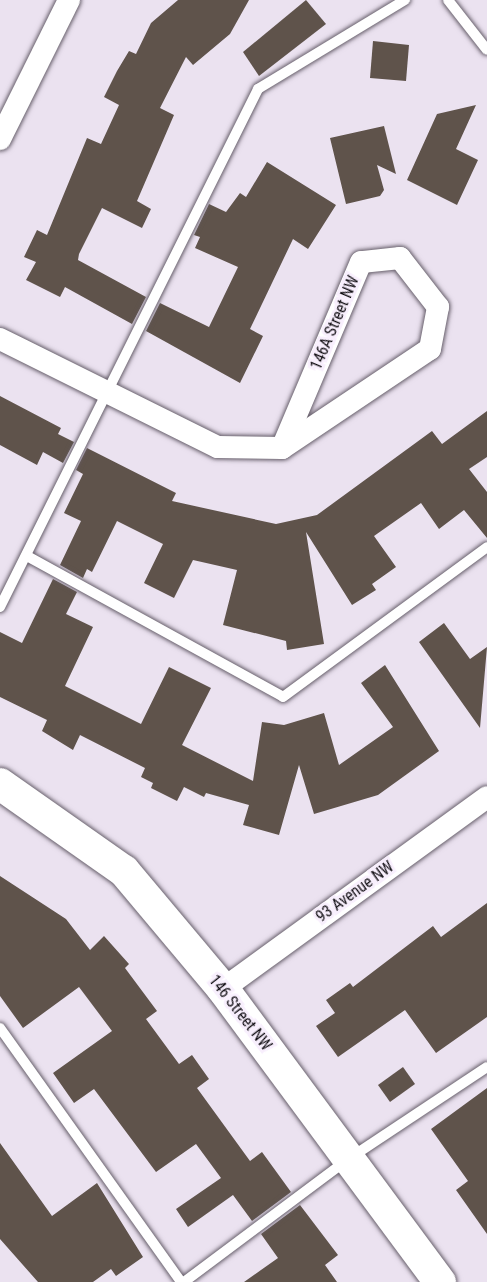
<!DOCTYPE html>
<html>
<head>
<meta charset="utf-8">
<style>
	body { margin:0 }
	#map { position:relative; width:487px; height:1282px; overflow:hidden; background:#ebe2f0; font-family:"Roboto Condensed",sans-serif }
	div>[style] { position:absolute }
	.building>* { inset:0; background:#5f534b }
	.roads { filter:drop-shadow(0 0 2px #675f6b) drop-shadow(0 0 2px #675f6b) }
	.lane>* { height:10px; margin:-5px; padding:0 5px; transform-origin:5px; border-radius:5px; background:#fff }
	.street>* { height:22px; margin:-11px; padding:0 11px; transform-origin:11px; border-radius:11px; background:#fff }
	.secondary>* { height:32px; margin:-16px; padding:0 16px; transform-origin:16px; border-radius:16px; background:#fff }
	span { translate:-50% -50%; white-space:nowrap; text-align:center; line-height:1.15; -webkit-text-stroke:6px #f8effd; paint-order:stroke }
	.street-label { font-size:16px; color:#0f0c11 }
</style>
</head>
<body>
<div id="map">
	<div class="building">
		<div style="clip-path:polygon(178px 0,249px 0,230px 34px,193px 65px,186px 57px,160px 108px,174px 115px,137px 201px,151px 209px,142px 228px,102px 208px,79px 254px,78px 260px,146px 297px,132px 324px,65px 287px,60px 297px,26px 280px,36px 262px,24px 257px,37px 230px,47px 235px,87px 138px,101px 144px,119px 105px,104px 97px,117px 71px,129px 51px,136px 54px,151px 23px)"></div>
		<div style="clip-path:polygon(306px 0,326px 24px,259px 76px,243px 52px)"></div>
		<div style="clip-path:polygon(373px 41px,409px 45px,406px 81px,370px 78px)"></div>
		<div style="clip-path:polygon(476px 105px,456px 149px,478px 160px,457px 205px,407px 180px,437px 114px)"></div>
		<div style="clip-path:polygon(384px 126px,396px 174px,377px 165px,384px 190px,380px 196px,346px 204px,330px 138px)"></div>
		<div style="clip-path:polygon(267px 162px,336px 205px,308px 249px,293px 239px,250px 329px,263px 336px,240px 383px,146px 331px,160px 303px,209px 327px,238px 267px,195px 248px,200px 237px,194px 235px,209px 204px,226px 212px,240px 193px,246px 197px)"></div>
		<div style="clip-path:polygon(0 396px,61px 428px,58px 434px,74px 442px,63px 463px,43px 452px,37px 465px,0 445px)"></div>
		<div style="clip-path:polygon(487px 411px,487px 457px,469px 469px,487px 492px,487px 538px,464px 510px,439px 529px,421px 503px,374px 536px,396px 567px,372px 584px,376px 590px,352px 605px,306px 532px,324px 644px,287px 650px,286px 641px,223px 625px,237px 570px,193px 560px,174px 598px,144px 583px,163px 544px,117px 521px,92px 572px,87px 569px,83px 578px,60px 565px,81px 521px,64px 513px,83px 474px,76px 470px,87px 448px,176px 493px,172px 501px,276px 524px,317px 515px,432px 431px,442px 444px)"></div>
		<div style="clip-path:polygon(53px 579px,77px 592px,66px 614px,93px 627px,65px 686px,141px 724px,169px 667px,211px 688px,182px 745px,253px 781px,262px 722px,284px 725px,324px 713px,339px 765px,393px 727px,361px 683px,385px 665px,439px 751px,378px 795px,314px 814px,299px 765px,279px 835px,243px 825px,249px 805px,206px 793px,204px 797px,184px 787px,177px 801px,151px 788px,153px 783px,141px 777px,145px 768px,80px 735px,73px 750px,42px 731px,47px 720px,0 697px,0 632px,22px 643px)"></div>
		<div style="clip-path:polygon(444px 623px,470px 659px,487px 647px,480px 728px,419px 642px)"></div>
		<div style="clip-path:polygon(0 876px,66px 919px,90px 950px,104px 936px,129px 964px,125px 968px,157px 1011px,146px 1019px,179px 1064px,192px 1055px,209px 1079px,197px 1088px,250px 1161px,262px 1152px,291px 1192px,252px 1221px,233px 1195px,188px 1227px,176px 1209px,221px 1178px,196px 1144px,156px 1172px,94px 1089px,74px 1103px,53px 1073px,112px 1031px,79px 987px,23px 1028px,0 996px)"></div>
		<div style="clip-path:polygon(487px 903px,487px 1017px,436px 1053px,405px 1010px,338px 1057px,316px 1026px,335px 1013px,326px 1000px,350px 983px,353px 987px,433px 926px,441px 937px)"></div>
		<div style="clip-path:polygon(403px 1067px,415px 1084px,390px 1102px,378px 1085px)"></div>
		<div style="clip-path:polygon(487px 1088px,487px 1234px,456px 1190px,468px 1181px,431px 1129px)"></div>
		<div style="clip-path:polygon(0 1143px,52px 1216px,97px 1183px,143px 1257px,116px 1276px,111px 1269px,93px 1282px,38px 1282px,0 1239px)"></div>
		<div style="clip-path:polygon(300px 1205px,338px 1255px,325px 1265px,337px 1282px,244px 1282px,278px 1258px,261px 1234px)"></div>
	</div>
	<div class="roads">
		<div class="lane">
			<div style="left:448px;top:0;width:63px;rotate:52deg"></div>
			<div style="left:27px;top:556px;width:292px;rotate:28.8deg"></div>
			<div style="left:283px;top:697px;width:253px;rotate:-36.3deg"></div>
			<div style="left:0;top:607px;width:579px;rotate:-63.52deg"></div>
			<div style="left:258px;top:89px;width:172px;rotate:-31.2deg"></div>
			<div style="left:0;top:1028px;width:312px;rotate:54.5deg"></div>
			<div style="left:184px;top:1282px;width:207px;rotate:-36.8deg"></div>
			<div style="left:350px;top:1158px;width:164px;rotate:-33.6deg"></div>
		</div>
		<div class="street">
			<div style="left:0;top:139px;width:155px;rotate:-63.6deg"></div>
			<div style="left:0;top:339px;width:243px;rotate:26.4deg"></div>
			<div style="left:218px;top:447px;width:64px;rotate:0.9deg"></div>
			<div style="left:282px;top:448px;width:178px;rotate:-33.8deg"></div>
			<div style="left:430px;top:349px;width:43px;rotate:-79.2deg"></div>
			<div style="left:438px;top:307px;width:62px;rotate:-127.8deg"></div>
			<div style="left:400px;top:258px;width:39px;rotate:174deg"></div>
			<div style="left:361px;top:262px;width:202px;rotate:113deg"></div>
			<div style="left:223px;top:989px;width:326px;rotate:-36deg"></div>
		</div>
		<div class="secondary">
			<div style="left:0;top:784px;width:151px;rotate:35.1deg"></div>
			<div style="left:124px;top:871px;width:154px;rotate:50deg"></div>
			<div style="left:223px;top:989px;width:365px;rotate:53.5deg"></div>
		</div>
	</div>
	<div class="street-label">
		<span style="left:335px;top:323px;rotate:-67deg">146A Street NW</span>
		<span style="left:355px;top:892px;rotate:-36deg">93 Avenue NW</span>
		<span style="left:240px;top:1013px;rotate:52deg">146 Street NW</span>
	</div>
</div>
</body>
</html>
